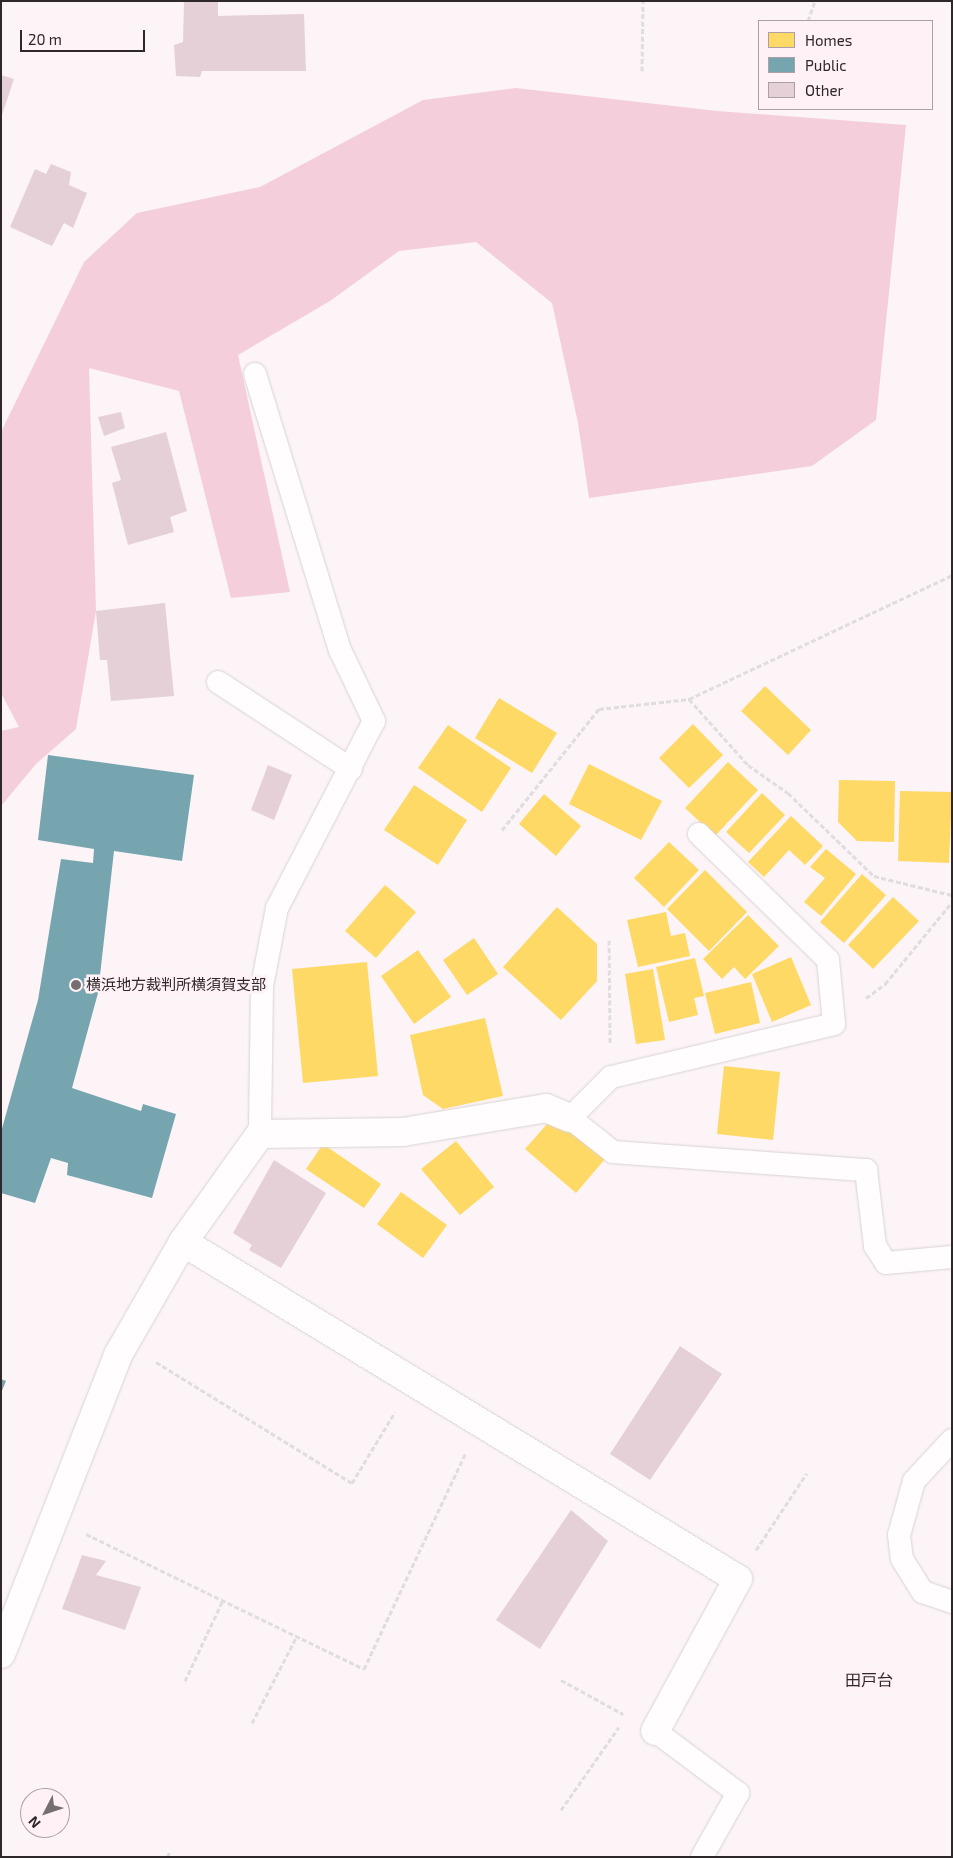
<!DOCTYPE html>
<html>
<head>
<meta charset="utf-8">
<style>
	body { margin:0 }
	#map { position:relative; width:953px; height:1858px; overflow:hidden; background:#fcf4f6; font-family:"Exo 2","Noto Sans JP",sans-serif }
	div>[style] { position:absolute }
	.green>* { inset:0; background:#f4cfdb }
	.homes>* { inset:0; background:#ffd966 }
	.public>* { inset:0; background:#76a5af }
	.building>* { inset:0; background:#e5d0d7 }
	.path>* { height:3px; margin-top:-1.5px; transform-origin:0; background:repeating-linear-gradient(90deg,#e0ddde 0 5px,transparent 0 7.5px) }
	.roads { filter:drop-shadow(0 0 1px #d9d2d4) drop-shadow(0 0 1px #d9d2d4) }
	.lane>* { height:22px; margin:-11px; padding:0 11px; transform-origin:11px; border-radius:11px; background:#fffdfe }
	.street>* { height:28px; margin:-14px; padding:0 14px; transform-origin:14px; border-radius:14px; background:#fffdfe }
	.dots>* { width:14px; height:14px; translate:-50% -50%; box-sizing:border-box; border:2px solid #fff1f5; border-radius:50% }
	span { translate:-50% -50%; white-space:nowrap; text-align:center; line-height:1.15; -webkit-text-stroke:5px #fff1f5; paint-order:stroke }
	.poi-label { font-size:15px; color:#2e282a }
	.left { translate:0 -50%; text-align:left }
	.neighbourhood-label { font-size:16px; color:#2e282a }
	.frame { position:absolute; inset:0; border:2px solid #2e282a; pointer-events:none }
	.legend { position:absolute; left:758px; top:20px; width:175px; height:90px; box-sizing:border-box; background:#fff1f5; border:1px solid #aba1a4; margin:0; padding:6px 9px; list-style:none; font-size:15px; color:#2e282a }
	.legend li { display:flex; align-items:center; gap:10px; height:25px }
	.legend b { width:25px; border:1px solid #aba1a4 }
	.north { position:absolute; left:20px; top:1788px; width:50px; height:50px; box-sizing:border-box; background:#fff1f5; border:1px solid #aba1a4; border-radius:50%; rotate:229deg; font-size:14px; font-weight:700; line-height:20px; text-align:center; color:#2e282a }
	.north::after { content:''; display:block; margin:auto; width:18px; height:22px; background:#766f71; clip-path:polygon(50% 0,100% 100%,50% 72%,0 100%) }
	.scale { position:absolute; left:20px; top:30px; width:125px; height:22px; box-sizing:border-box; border:2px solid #2e282a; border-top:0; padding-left:6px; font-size:15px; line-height:18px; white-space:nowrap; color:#2e282a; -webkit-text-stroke:4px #fff1f5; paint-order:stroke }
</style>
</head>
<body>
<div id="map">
	<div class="green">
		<div style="clip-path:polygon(516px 88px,717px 111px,906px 125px,876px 420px,812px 466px,589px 498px,578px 423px,552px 303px,476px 242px,399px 251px,330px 301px,238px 355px,290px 592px,231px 598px,179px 391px,89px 368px,96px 611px,76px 729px,36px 764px,1px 806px,1px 731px,19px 727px,1px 693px,1px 432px,84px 262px,137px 213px,260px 187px,423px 100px)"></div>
	</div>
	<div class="homes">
		<div style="clip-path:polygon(765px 686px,811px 730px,788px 755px,741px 711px)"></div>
		<div style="clip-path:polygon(499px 698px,557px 733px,532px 773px,475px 738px)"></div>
		<div style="clip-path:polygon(693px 724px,723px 755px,689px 788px,659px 758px)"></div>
		<div style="clip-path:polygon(448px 725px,511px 768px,482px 812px,418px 768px)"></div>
		<div style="clip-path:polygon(728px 762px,758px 790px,715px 836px,685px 808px)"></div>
		<div style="clip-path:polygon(589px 764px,662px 801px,641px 840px,569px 804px)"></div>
		<div style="clip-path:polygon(839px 780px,895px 781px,894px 842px,857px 841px,838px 822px)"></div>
		<div style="clip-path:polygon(414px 785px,467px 820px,438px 865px,384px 830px)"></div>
		<div style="clip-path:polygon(900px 791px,952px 792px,949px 863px,898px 861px)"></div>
		<div style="clip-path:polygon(762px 793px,785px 815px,749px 853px,726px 832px)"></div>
		<div style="clip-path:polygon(544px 794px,581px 826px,556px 856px,519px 824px)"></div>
		<div style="clip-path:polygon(791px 816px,823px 846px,805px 865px,789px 850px,764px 877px,748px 862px)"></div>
		<div style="clip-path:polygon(669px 842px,699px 870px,664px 907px,634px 878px)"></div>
		<div style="clip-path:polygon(826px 849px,856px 874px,821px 916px,804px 902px,825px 878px,810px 867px)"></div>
		<div style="clip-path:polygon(705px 870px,747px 912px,709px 951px,667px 909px)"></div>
		<div style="clip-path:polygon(862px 874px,886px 895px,844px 943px,820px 922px)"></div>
		<div style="clip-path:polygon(385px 885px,416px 912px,376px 958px,345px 931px)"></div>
		<div style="clip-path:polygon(893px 897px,919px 921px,873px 969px,848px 945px)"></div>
		<div style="clip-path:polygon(557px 907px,597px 944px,597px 981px,561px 1020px,503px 967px)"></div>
		<div style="clip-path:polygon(666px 912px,671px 936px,685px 933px,690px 956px,638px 967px,627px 920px)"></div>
		<div style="clip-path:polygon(748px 915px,779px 946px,745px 979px,734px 967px,722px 979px,703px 959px)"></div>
		<div style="clip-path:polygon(474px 938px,498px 974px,467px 995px,443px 960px)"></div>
		<div style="clip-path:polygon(418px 950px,451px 997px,414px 1024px,381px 976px)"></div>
		<div style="clip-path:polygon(791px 957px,811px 1005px,772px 1022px,752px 974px)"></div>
		<div style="clip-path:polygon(695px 958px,704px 996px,694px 998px,698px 1015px,669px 1022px,656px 967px)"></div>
		<div style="clip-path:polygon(367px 962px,378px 1076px,303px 1083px,292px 969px)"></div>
		<div style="clip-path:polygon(653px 969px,665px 1040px,636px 1044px,625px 974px)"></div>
		<div style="clip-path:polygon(751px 982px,760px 1023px,715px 1034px,705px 993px)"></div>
		<div style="clip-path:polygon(485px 1018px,503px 1096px,443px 1109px,423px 1095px,410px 1035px)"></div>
		<div style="clip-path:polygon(724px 1066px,780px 1072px,773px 1140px,717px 1134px)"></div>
		<div style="clip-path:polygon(554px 1116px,605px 1159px,576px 1193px,525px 1149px)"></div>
		<div style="clip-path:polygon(456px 1141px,494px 1187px,460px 1215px,421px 1169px)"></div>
		<div style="clip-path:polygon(323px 1144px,381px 1184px,364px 1208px,306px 1169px)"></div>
		<div style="clip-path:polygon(401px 1192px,447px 1225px,423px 1258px,377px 1224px)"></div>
	</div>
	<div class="public">
		<div style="clip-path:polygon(48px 755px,194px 775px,182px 861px,114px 851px,98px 993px,72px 1088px,141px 1111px,143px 1104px,176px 1114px,152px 1198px,67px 1175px,68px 1163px,51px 1158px,35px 1203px,1px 1193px,1px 1132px,38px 1000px,61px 859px,93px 863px,94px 849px,38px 840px)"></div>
		<div style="clip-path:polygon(1px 1379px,6px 1381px,1px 1393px)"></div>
	</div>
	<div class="building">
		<div style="clip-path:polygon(184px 1px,218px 1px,218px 16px,304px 14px,306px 71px,202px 71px,200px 77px,176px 76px,174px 45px,183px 42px)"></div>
		<div style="clip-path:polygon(1px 75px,14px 79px,2px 115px,1px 115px)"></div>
		<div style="clip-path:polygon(51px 164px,71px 172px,69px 185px,87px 193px,73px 228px,64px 223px,52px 246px,10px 227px,35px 169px,46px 174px)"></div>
		<div style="clip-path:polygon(121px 412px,125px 428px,104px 436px,98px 417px)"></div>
		<div style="clip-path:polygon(166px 432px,187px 511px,170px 517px,174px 532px,128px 545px,112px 483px,121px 480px,111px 447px)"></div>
		<div style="clip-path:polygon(165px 603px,174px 696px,111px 701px,107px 660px,100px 660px,96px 611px)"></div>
		<div style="clip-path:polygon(268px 765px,292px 775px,274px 820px,251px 810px)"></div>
		<div style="clip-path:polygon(274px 1160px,326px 1193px,281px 1268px,249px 1250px,252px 1245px,233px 1233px)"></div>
		<div style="clip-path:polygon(680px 1346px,722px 1374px,650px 1480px,610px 1454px)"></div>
		<div style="clip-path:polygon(571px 1510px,608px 1541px,540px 1649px,496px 1620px)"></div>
		<div style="clip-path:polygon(82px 1555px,106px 1561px,96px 1575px,141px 1587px,125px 1630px,62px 1609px)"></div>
	</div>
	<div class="path">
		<div style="left:808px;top:21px;width:21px;rotate:-71deg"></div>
		<div style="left:642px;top:71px;width:70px;rotate:-89.2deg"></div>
		<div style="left:689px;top:699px;width:291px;rotate:-25.2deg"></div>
		<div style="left:502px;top:830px;width:155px;rotate:-51.3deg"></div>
		<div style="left:599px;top:709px;width:91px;rotate:-6.3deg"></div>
		<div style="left:689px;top:699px;width:89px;rotate:48.2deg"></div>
		<div style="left:748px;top:765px;width:49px;rotate:35deg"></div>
		<div style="left:788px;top:793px;width:120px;rotate:44deg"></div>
		<div style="left:874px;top:876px;width:80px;rotate:13.7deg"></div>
		<div style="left:609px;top:940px;width:104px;rotate:89.4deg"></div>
		<div style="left:866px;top:998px;width:24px;rotate:-36deg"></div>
		<div style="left:885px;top:984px;width:106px;rotate:-50.7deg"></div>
		<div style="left:156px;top:1362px;width:230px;rotate:31.7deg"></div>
		<div style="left:352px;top:1483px;width:83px;rotate:-58.8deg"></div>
		<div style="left:86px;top:1534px;width:309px;rotate:25.9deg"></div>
		<div style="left:364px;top:1669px;width:238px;rotate:-64.8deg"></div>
		<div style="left:756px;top:1550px;width:92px;rotate:-56.5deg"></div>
		<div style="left:561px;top:1680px;width:71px;rotate:28.7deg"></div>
		<div style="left:185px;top:1681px;width:89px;rotate:-64.9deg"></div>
		<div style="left:252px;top:1723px;width:98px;rotate:-62.7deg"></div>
		<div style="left:561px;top:1810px;width:101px;rotate:-55.1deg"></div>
		<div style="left:167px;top:1857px;width:6px;rotate:-59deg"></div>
	</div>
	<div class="roads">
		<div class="lane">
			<div style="left:255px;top:374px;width:289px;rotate:72.9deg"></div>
			<div style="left:340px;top:650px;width:79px;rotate:64.4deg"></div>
			<div style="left:374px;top:721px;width:211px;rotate:117.4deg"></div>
			<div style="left:277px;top:908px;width:79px;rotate:100.9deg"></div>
			<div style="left:262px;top:986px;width:148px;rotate:90.8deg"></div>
			<div style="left:218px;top:682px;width:159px;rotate:33.2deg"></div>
			<div style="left:699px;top:834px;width:180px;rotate:44.3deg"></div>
			<div style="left:828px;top:960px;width:64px;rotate:84.6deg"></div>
			<div style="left:834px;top:1024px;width:229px;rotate:166.6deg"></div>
			<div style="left:611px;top:1077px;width:58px;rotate:135deg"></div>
			<div style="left:570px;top:1118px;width:55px;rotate:38.3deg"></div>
			<div style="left:613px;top:1152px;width:254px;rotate:4.1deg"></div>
			<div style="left:866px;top:1170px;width:77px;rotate:83.2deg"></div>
			<div style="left:875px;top:1246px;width:20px;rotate:57deg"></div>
			<div style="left:886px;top:1263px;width:66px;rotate:-5.2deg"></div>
			<div style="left:952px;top:1440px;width:56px;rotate:132.8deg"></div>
			<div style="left:914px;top:1481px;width:56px;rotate:105.5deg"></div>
			<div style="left:899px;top:1535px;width:24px;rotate:83deg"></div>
			<div style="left:902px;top:1559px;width:39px;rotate:58deg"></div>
			<div style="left:923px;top:1592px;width:31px;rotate:19deg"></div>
			<div style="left:655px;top:1731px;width:104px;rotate:36.8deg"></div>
			<div style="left:738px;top:1793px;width:73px;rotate:119.4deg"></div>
		</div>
		<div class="street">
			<div style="left:183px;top:1242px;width:649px;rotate:31.27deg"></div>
			<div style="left:738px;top:1579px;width:173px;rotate:118.6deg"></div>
			<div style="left:1px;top:1654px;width:321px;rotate:-68.6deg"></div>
			<div style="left:118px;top:1355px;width:130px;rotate:-60.1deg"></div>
			<div style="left:183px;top:1242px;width:133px;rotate:-54.5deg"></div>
			<div style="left:260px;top:1134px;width:143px;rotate:-0.8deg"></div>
			<div style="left:403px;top:1132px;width:145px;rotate:-9.5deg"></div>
			<div style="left:546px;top:1108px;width:26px;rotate:23deg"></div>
		</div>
	</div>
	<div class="dots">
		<div style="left:76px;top:985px;background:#766f71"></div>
	</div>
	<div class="poi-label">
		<span class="left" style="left:86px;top:985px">横浜地方裁判所横須賀支部</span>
	</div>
	<div class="neighbourhood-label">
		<span style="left:869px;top:1680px">田戸台</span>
	</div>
	<div class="frame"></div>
	<ul class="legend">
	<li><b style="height:14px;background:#ffd966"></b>Homes</li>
	<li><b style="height:14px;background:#76a5af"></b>Public</li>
	<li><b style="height:14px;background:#e5d0d7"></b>Other</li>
	</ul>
	<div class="north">N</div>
	<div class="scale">20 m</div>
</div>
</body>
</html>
